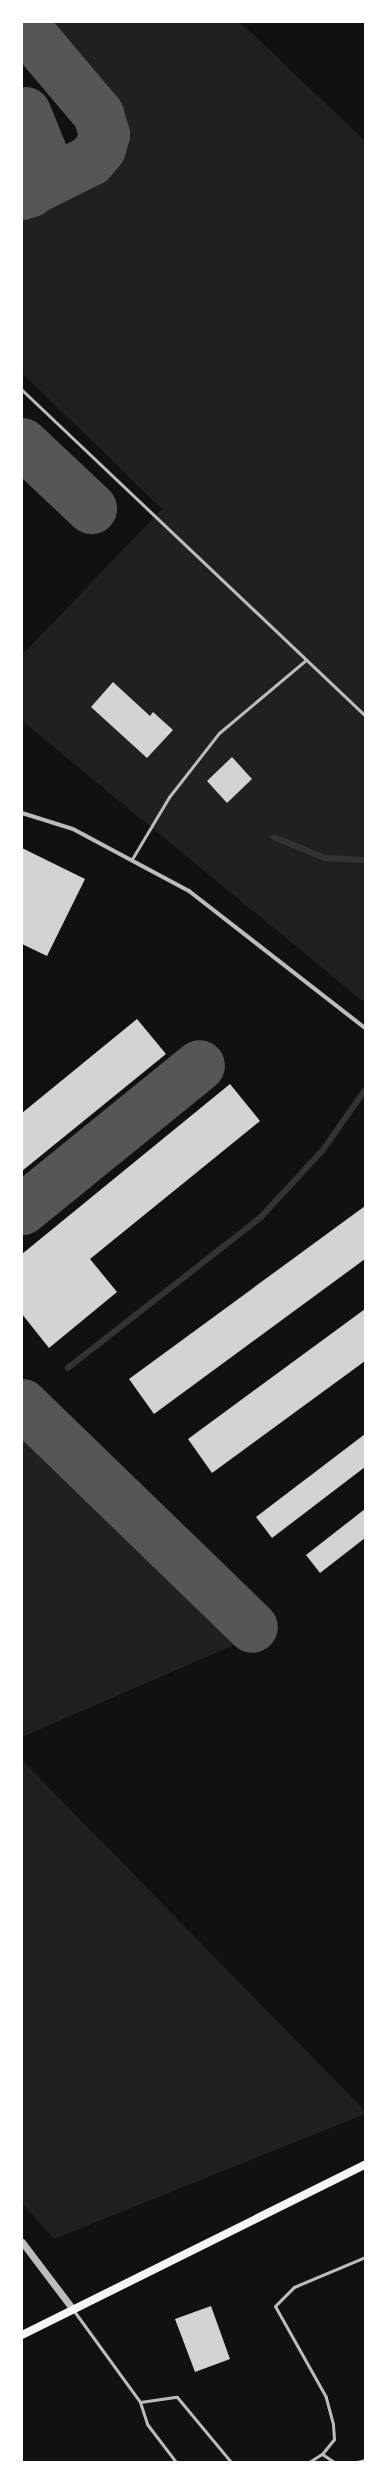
<!DOCTYPE html>
<html>
<head>
<meta charset="utf-8">
<style>
	body { margin:0 }
	#map { position:relative; width:387px; height:2484px; overflow:hidden; background:#111; font-family:Cabin,sans-serif }
	div>[style] { position:absolute }
	.green>* { inset:0; background:#202020 }
	.stream>* { height:5.5px; margin:-2.75px; padding:0 2.75px; transform-origin:2.75px; border-radius:2.75px; background:#333 }
	.taxiway>* { height:51px; margin:-25.5px; padding:0 25.5px; transform-origin:25.5px; border-radius:25.5px; background:#565656 }
	.building>* { inset:0; background:#d3d3d3 }
	.service>* { height:3px; margin:-1.5px; padding:0 1.5px; transform-origin:1.5px; border-radius:1.5px; background:#bcbcbc }
	.minor>* { height:4px; margin:-2px; padding:0 2px; transform-origin:2px; border-radius:2px; background:#bcbcbc }
	.tertiary>* { height:7px; margin:-3.5px; padding:0 3.5px; transform-origin:3.5px; border-radius:3.5px; background:#bcbcbc }
	.secondary>* { height:8px; margin:-4px; padding:0 4px; transform-origin:4px; border-radius:4px; background:#f5f5f5 }
	span { translate:-50% -50%; white-space:nowrap; text-align:center; line-height:1.15; -webkit-text-stroke:3px #fff; paint-order:stroke }
	.frame { position:absolute; inset:0; border:23px solid #fff; pointer-events:none }
</style>
</head>
<body>
<div id="map">
	<div class="green">
		<div style="clip-path:polygon(44px 22px,240px 22px,365px 141px,365px 1003px,22px 721px,22px 655px,162px 509px,22px 373px,22px 212px,79px 187px,101px 172px,119px 149px,121px 138px,116px 108px)"></div>
		<div style="clip-path:polygon(22px 1428px,234px 1645px,22px 1737px)"></div>
		<div style="clip-path:polygon(22px 1760px,365px 2111px,365px 2114px,54px 2239px,22px 2203px)"></div>
	</div>
	<div class="stream">
		<div style="left:274px;top:837px;width:55px;rotate:22.4deg"></div>
		<div style="left:325px;top:858px;width:40px;rotate:2.9deg"></div>
		<div style="left:68px;top:1368px;width:245px;rotate:-38deg"></div>
		<div style="left:261px;top:1217px;width:91px;rotate:-47.2deg"></div>
		<div style="left:323px;top:1150px;width:73px;rotate:-55deg"></div>
	</div>
	<div class="taxiway">
		<div style="left:22px;top:24px;width:118px;rotate:49.8deg"></div>
		<div style="left:98px;top:114px;width:21px;rotate:73deg"></div>
		<div style="left:104px;top:134px;width:15px;rotate:106deg"></div>
		<div style="left:100px;top:148px;width:16px;rotate:130deg"></div>
		<div style="left:90px;top:160px;width:76px;rotate:153.4deg"></div>
		<div style="left:25px;top:112px;width:53px;rotate:67.8deg"></div>
		<div style="left:45px;top:161px;width:14px;rotate:102deg"></div>
		<div style="left:42px;top:175px;width:21px;rotate:127deg"></div>
		<div style="left:22px;top:443px;width:95px;rotate:43.3deg"></div>
		<div style="left:22px;top:1209px;width:228px;rotate:-39.1deg"></div>
		<div style="left:22px;top:1404px;width:320px;rotate:44.1deg"></div>
	</div>
	<div class="building">
		<div style="clip-path:polygon(113px 682px,150px 716px,153px 712px,173px 730px,147px 758px,91px 707px)"></div>
		<div style="clip-path:polygon(232px 757px,252px 779px,227px 803px,207px 781px)"></div>
		<div style="clip-path:polygon(22px 848px,85px 879px,47px 956px,22px 944px)"></div>
		<div style="clip-path:polygon(137px 1019px,166px 1054px,22px 1171px,22px 1113px)"></div>
		<div style="clip-path:polygon(230px 1084px,260px 1121px,90px 1259px,117px 1292px,49px 1348px,22px 1314px,22px 1254px)"></div>
		<div style="clip-path:polygon(365px 1206px,365px 1259px,154px 1414px,129px 1379px)"></div>
		<div style="clip-path:polygon(365px 1309px,365px 1361px,212px 1473px,188px 1439px)"></div>
		<div style="clip-path:polygon(365px 1434px,365px 1467px,272px 1538px,256px 1517px)"></div>
		<div style="clip-path:polygon(365px 1509px,365px 1538px,320px 1573px,306px 1555px)"></div>
		<div style="clip-path:polygon(211px 2306px,230px 2359px,195px 2372px,175px 2319px)"></div>
	</div>
	<div class="service">
		<div style="left:22px;top:390px;width:473px;rotate:43.5deg"></div>
		<div style="left:132px;top:859px;width:72px;rotate:-59.2deg"></div>
		<div style="left:169px;top:797px;width:81px;rotate:-52deg"></div>
		<div style="left:219px;top:733px;width:114px;rotate:-40deg"></div>
		<div style="left:74px;top:2311px;width:112px;rotate:54deg"></div>
		<div style="left:140px;top:2402px;width:23px;rotate:72deg"></div>
		<div style="left:147px;top:2424px;width:48px;rotate:52.7deg"></div>
		<div style="left:140px;top:2402px;width:37px;rotate:-8deg"></div>
		<div style="left:177px;top:2397px;width:85px;rotate:50.3deg"></div>
		<div style="left:322px;top:2454px;width:14px;rotate:34deg"></div>
		<div style="left:309px;top:2462px;width:15px;rotate:-32deg"></div>
		<div style="left:322px;top:2454px;width:19px;rotate:-51deg"></div>
		<div style="left:334px;top:2439px;width:15px;rotate:-94deg"></div>
		<div style="left:333px;top:2424px;width:28px;rotate:-105deg"></div>
		<div style="left:326px;top:2397px;width:104px;rotate:-119.3deg"></div>
		<div style="left:275px;top:2306px;width:27px;rotate:-45deg"></div>
		<div style="left:294px;top:2287px;width:77px;rotate:-22.9deg"></div>
		<div style="left:357px;top:2462px;width:8px;rotate:-14deg"></div>
	</div>
	<div class="minor">
		<div style="left:22px;top:813px;width:53px;rotate:17.4deg"></div>
		<div style="left:73px;top:829px;width:132px;rotate:28.1deg"></div>
		<div style="left:189px;top:891px;width:223px;rotate:37.9deg"></div>
	</div>
	<div class="tertiary">
		<div style="left:22px;top:2242px;width:83px;rotate:52.9deg"></div>
	</div>
	<div class="secondary">
		<div style="left:22px;top:2335px;width:383px;rotate:-26.4deg"></div>
	</div>
	<div class="frame"></div>
</div>
</body>
</html>
